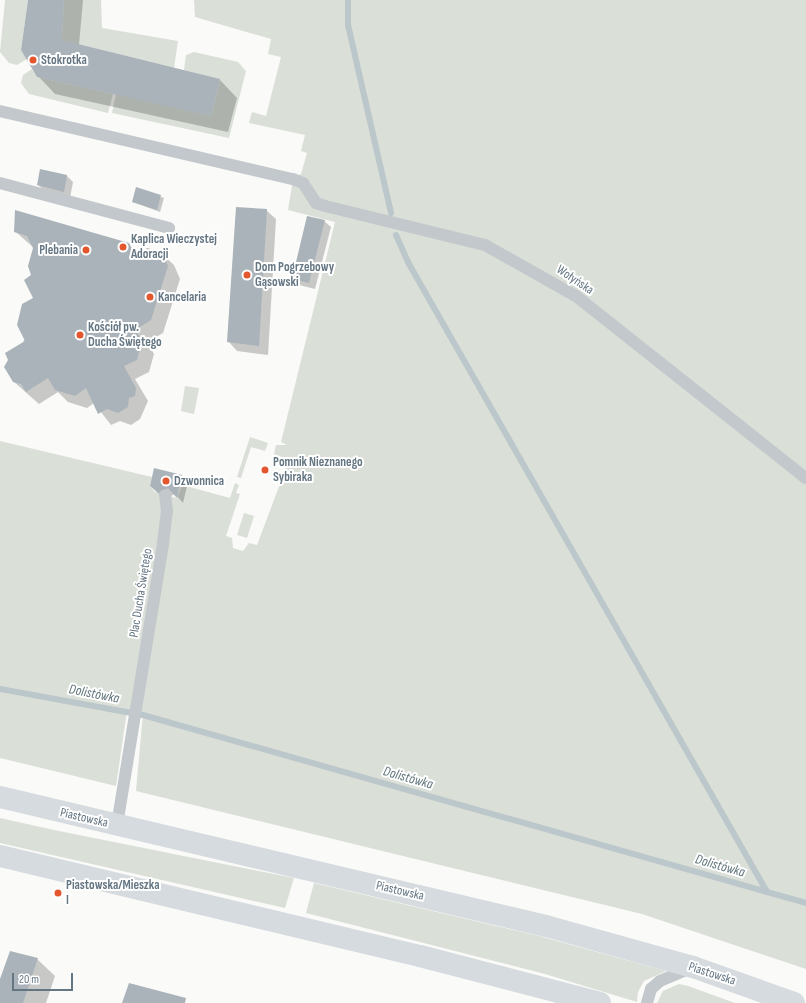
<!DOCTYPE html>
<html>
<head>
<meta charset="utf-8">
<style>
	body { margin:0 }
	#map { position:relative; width:806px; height:1003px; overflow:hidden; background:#fafaf8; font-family:"Sofia Sans Condensed",sans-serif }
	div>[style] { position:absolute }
	.green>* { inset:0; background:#dadfd7 }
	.shadow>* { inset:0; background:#0003 }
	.stream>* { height:6px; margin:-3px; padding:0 3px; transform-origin:3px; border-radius:3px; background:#bbc7cb }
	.building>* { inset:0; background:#aab3b9 }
	.lane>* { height:12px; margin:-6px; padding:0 6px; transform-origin:6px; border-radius:6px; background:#c3c8cc }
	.secondary>* { height:22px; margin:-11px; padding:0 11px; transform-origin:11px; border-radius:11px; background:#d6dbdf }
	.dots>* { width:11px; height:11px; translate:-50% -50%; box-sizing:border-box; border:2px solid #fff; border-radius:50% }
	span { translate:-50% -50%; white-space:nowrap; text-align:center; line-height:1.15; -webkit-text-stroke:4px #fff; paint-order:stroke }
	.poi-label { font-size:13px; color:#657683; font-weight:700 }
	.left { translate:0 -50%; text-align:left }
	.right { translate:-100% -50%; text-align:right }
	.street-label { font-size:13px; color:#657683 }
	.water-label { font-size:14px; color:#60757c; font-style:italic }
	.scale { position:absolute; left:12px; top:973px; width:61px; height:18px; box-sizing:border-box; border:2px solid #657683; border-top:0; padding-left:5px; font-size:12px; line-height:14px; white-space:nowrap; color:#657683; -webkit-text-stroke:3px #fff; paint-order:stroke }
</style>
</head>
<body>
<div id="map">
	<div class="green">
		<div style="clip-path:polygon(5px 0,28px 0,21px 50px,27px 59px,17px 65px,9px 63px,0 52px)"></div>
		<div style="clip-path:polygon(64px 0,101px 0,102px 28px,178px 41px,174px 68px,62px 40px)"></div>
		<div style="clip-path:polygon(194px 0,806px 0,806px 969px,642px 914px,136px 791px,143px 713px,127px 711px,116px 786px,0 758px,0 441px,152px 477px,150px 486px,155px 492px,177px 498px,182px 485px,230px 498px,235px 483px,239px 485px,236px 493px,240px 494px,226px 536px,232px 538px,233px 548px,243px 551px,249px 543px,257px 545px,289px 460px,274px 454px,276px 445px,287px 445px,281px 442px,335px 222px,288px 210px,293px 179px,301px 174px,307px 153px,301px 151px,305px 135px,249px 123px,252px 112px,266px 116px,281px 57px,268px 54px,271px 39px,195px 17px)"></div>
		<div style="clip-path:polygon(194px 52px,238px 62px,246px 71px,229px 138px,112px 113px,116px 94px,211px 116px,220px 80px,184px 70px,186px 55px)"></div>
		<div style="clip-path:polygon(32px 69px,37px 77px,113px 94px,108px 113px,29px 94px,21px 83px,23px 75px)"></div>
		<div style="clip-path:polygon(185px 386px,199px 388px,194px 414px,181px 411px)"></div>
		<div style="clip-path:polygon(250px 437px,268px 443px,265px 451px,251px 447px,241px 478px,237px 477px)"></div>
		<div style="clip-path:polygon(244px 513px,254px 516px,247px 538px,237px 535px)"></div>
		<div style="clip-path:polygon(0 818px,54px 830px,294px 878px,285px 908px,0 843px)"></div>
		<div style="clip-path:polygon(314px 883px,539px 936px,666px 971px,644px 981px,638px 992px,637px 1002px,545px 974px,306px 913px)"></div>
		<div style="clip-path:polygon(679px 984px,688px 986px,735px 1003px,657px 1003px,663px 991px)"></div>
	</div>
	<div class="shadow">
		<div style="clip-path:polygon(29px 0,83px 0,79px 45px,220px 80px,237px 98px,228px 132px,55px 94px,38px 76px,22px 49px)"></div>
		<div style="clip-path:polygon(66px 175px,73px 182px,70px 198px,45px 191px,38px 185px)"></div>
		<div style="clip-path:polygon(137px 189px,164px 198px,160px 212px,133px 202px)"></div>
		<div style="clip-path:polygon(266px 210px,276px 219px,268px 355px,237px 351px,228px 341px)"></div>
		<div style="clip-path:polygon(324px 221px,331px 227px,315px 289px,299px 285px,293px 278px)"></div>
		<div style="clip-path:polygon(16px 232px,128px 244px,141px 256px,161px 253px,174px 265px,180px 279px,163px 333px,147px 342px,154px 354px,149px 372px,135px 379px,148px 401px,140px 419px,131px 425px,120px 421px,111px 425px,94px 403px,87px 408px,68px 402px,58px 392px,39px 404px,13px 381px,35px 298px,34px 248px)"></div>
		<div style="clip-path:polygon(181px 476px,188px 482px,183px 503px,175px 494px,165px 499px,157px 492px)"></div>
		<div style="clip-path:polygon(37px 959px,55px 976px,46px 1003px,0 1003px,0 983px)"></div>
	</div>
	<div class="stream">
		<div style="left:348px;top:0;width:25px;rotate:90deg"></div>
		<div style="left:348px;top:25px;width:193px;rotate:77.1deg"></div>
		<div style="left:396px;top:235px;width:32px;rotate:66deg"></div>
		<div style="left:409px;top:264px;width:723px;rotate:60.31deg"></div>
		<div style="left:0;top:689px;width:145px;rotate:10.3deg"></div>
		<div style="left:143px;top:715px;width:689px;rotate:15.83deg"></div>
	</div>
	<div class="building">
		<div style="clip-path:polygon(28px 0,64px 0,62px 40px,220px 79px,211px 116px,37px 77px,21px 50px)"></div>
		<div style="clip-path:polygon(40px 169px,67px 175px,64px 192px,37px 185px)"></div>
		<div style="clip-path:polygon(136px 187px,161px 195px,157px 210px,132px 202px)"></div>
		<div style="clip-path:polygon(236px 207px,267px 209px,259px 346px,227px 342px)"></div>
		<div style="clip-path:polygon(15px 210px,129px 243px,137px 258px,147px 248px,162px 252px,168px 266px,151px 320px,135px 330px,142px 340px,137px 360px,124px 366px,136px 388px,135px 396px,129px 398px,128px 407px,118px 413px,107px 409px,98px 414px,86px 388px,75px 396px,55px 390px,48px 378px,26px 392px,21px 384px,13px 382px,4px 367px,8px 360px,5px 353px,25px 341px,17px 325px,22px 304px,33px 298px,24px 280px,31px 275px,28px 266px,33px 248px,27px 236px,14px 232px)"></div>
		<div style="clip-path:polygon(307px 216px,325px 220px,309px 283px,292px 279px)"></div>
		<div style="clip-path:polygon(154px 468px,182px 475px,177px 498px,168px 488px,158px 493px,150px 486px)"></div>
		<div style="clip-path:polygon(10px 951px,38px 958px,23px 1003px,0 1003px,0 979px)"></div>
		<div style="clip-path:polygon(129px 983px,186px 998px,185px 1003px,122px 1003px)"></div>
	</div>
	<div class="lane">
		<div style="left:0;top:111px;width:301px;rotate:13.1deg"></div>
		<div style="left:293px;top:179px;width:11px;rotate:22deg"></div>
		<div style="left:303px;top:183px;width:24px;rotate:57deg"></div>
		<div style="left:316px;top:203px;width:9px;rotate:18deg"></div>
		<div style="left:325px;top:206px;width:165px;rotate:13.7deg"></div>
		<div style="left:485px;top:245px;width:104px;rotate:29.3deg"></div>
		<div style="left:576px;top:296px;width:293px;rotate:38.4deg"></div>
		<div style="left:0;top:183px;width:175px;rotate:14.9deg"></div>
		<div style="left:117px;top:825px;width:286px;rotate:-80.7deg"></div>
		<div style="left:163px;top:543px;width:32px;rotate:-83deg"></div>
		<div style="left:167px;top:511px;width:16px;rotate:-97deg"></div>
		<div style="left:647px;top:1003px;width:15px;rotate:-74deg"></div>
		<div style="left:651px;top:989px;width:12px;rotate:-42deg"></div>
		<div style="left:660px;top:981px;width:30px;rotate:-23deg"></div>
	</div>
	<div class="secondary">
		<div style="left:0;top:797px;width:561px;rotate:13.29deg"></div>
		<div style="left:546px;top:926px;width:153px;rotate:15.6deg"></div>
		<div style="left:693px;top:967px;width:107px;rotate:19.6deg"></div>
		<div style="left:0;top:856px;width:432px;rotate:13.4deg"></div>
		<div style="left:420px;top:956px;width:186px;rotate:14.6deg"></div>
	</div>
	<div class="dots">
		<div style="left:33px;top:60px;background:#e4572e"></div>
		<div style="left:123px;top:247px;background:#e4572e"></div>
		<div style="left:86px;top:250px;background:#e4572e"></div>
		<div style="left:247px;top:275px;background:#e4572e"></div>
		<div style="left:150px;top:297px;background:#e4572e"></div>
		<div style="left:80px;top:335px;background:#e4572e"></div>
		<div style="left:265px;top:470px;background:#e4572e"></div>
		<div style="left:166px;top:481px;background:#e4572e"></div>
		<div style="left:58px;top:893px;background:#e4572e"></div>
	</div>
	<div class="poi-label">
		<span class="left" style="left:41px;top:60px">Stokrotka</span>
		<span class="left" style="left:131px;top:247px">Kaplica Wieczystej<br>Adoracji</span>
		<span class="right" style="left:78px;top:250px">Plebania</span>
		<span class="left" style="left:255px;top:275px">Dom Pogrzebowy<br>Gąsowski</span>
		<span class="left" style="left:158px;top:297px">Kancelaria</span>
		<span class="left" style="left:88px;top:335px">Kościół pw.<br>Ducha Świętego</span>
		<span class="left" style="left:273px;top:470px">Pomnik Nieznanego<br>Sybiraka</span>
		<span class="left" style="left:174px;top:481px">Dzwonnica</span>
		<span class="left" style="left:66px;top:893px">Piastowska/Mieszka<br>I</span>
	</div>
	<div class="street-label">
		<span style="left:575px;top:280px;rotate:34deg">Wołyńska</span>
		<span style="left:141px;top:593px;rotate:-81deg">Plac Ducha Świętego</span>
		<span style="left:84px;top:818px;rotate:13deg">Piastowska</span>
		<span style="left:400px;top:891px;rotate:13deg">Piastowska</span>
		<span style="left:712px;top:974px;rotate:18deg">Piastowska</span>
	</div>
	<div class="water-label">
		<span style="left:94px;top:694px;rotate:11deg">Dolistówka</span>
		<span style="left:408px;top:778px;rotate:16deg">Dolistówka</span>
		<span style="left:720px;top:866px;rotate:16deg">Dolistówka</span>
	</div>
	<div class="scale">20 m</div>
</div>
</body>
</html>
